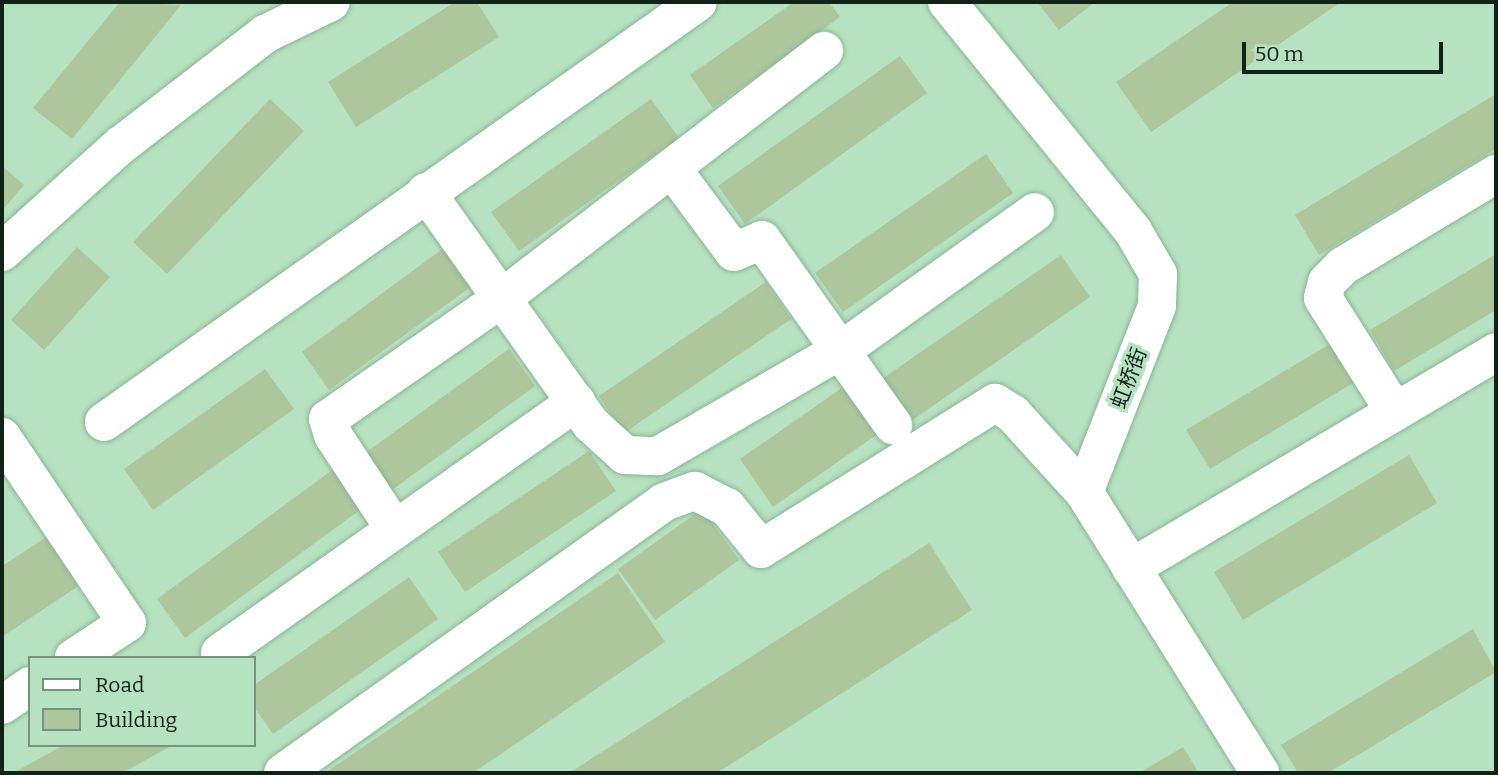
<!DOCTYPE html>
<html>
<head>
<meta charset="utf-8">
<style>
	body { margin:0 }
	#map { position:relative; width:1498px; height:775px; overflow:hidden; background:#b6e2c1; font-family:Bitter,"Noto Sans SC",serif }
	div>[style] { position:absolute }
	.building>* { inset:0; background:#adc69c }
	.roads { filter:drop-shadow(0 0 2px #8ab495) drop-shadow(0 0 2px #8ab495) }
	.minor>* { height:38px; margin:-19px; padding:0 19px; transform-origin:19px; border-radius:19px; background:#fff }
	span { translate:-50% -50%; white-space:nowrap; text-align:center; line-height:1.15; -webkit-text-stroke:7px #b6e2c1; paint-order:stroke }
	.street-label { font-size:21px; color:#112216 }
	.frame { position:absolute; inset:0; border:4px solid #112216; pointer-events:none }
	.legend { position:absolute; left:28px; top:656px; width:228px; height:91px; box-sizing:border-box; background:#b6e2c1; border:2px solid #74957d; margin:0; padding:9px 12px; list-style:none; font-size:21px; color:#112216 }
	.legend li { display:flex; align-items:center; gap:14px; height:35px }
	.legend b { width:35px; border:2px solid #74957d }
	.scale { position:absolute; left:1242px; top:42px; width:201px; height:32px; box-sizing:border-box; border:4px solid #112216; border-top:0; padding-left:9px; font-size:21px; line-height:24px; white-space:nowrap; color:#112216; -webkit-text-stroke:5px #b6e2c1; paint-order:stroke }
</style>
</head>
<body>
<div id="map">
	<div class="building">
		<div style="clip-path:polygon(120px 2px,181px 5px,72px 139px,33px 108px)"></div>
		<div style="clip-path:polygon(455px 2px,477px 2px,499px 37px,356px 127px,328px 82px)"></div>
		<div style="clip-path:polygon(794px 2px,829px 2px,840px 17px,713px 108px,690px 75px)"></div>
		<div style="clip-path:polygon(1037px 2px,1095px 2px,1059px 30px)"></div>
		<div style="clip-path:polygon(1233px 2px,1341px 2px,1151px 132px,1116px 82px)"></div>
		<div style="clip-path:polygon(900px 56px,927px 93px,745px 224px,718px 186px)"></div>
		<div style="clip-path:polygon(1496px 94px,1496px 149px,1319px 255px,1295px 215px)"></div>
		<div style="clip-path:polygon(270px 99px,304px 131px,167px 274px,133px 242px)"></div>
		<div style="clip-path:polygon(651px 99px,679px 138px,519px 251px,491px 212px)"></div>
		<div style="clip-path:polygon(986px 154px,1013px 193px,843px 312px,815px 273px)"></div>
		<div style="clip-path:polygon(2px 166px,24px 185px,2px 211px)"></div>
		<div style="clip-path:polygon(77px 247px,110px 277px,44px 350px,11px 320px)"></div>
		<div style="clip-path:polygon(444px 248px,472px 286px,329px 390px,302px 352px)"></div>
		<div style="clip-path:polygon(1496px 254px,1496px 310px,1394px 371px,1370px 330px)"></div>
		<div style="clip-path:polygon(1061px 255px,1090px 297px,911px 421px,882px 379px)"></div>
		<div style="clip-path:polygon(766px 282px,791px 319px,624px 433px,599px 396px)"></div>
		<div style="clip-path:polygon(1335px 341px,1358px 380px,1210px 469px,1186px 430px)"></div>
		<div style="clip-path:polygon(509px 349px,535px 386px,392px 490px,365px 453px)"></div>
		<div style="clip-path:polygon(265px 369px,294px 409px,153px 510px,124px 469px)"></div>
		<div style="clip-path:polygon(846px 385px,879px 433px,773px 507px,740px 459px)"></div>
		<div style="clip-path:polygon(589px 451px,616px 491px,465px 592px,438px 552px)"></div>
		<div style="clip-path:polygon(1409px 455px,1437px 503px,1243px 620px,1214px 572px)"></div>
		<div style="clip-path:polygon(335px 468px,364px 507px,185px 638px,157px 599px)"></div>
		<div style="clip-path:polygon(702px 509px,739px 560px,655px 620px,618px 569px)"></div>
		<div style="clip-path:polygon(48px 536px,80px 585px,2px 637px,2px 566px)"></div>
		<div style="clip-path:polygon(929px 543px,972px 610px,717px 773px,569px 773px)"></div>
		<div style="clip-path:polygon(618px 573px,665px 642px,473px 773px,325px 773px)"></div>
		<div style="clip-path:polygon(409px 577px,438px 619px,273px 734px,254px 707px,254px 685px)"></div>
		<div style="clip-path:polygon(1473px 629px,1496px 672px,1328px 773px,1298px 773px,1281px 745px)"></div>
		<div style="clip-path:polygon(64px 745px,173px 745px,122px 773px,13px 773px)"></div>
		<div style="clip-path:polygon(1183px 747px,1199px 773px,1139px 773px)"></div>
	</div>
	<div class="roads">
		<div class="minor">
			<div style="left:947px;top:2px;width:295px;rotate:50.9deg"></div>
			<div style="left:1133px;top:231px;width:50px;rotate:59.8deg"></div>
			<div style="left:1158px;top:274px;width:32px;rotate:92deg"></div>
			<div style="left:1157px;top:306px;width:200px;rotate:111.4deg"></div>
			<div style="left:1084px;top:492px;width:332px;rotate:57.9deg"></div>
			<div style="left:673px;top:170px;width:102px;rotate:53.4deg"></div>
			<div style="left:734px;top:252px;width:30px;rotate:-23deg"></div>
			<div style="left:762px;top:240px;width:227px;rotate:54.7deg"></div>
			<div style="left:426px;top:192px;width:285px;rotate:54.6deg"></div>
			<div style="left:591px;top:424px;width:46px;rotate:42.4deg"></div>
			<div style="left:625px;top:455px;width:33px;rotate:2deg"></div>
			<div style="left:658px;top:456px;width:217px;rotate:-30.1deg"></div>
			<div style="left:846px;top:347px;width:232px;rotate:-35.5deg"></div>
			<div style="left:2px;top:252px;width:160px;rotate:-42deg"></div>
			<div style="left:121px;top:145px;width:182px;rotate:-37.6deg"></div>
			<div style="left:265px;top:34px;width:73px;rotate:-25.9deg"></div>
			<div style="left:1395px;top:412px;width:135px;rotate:-122.3deg"></div>
			<div style="left:1323px;top:298px;width:16px;rotate:-76deg"></div>
			<div style="left:1327px;top:282px;width:23px;rotate:-45deg"></div>
			<div style="left:1343px;top:266px;width:179px;rotate:-31deg"></div>
			<div style="left:104px;top:422px;width:727px;rotate:-35.26deg"></div>
			<div style="left:2px;top:437px;width:224px;rotate:56.1deg"></div>
			<div style="left:127px;top:623px;width:64px;rotate:146.6deg"></div>
			<div style="left:394px;top:528px;width:111px;rotate:-123.3deg"></div>
			<div style="left:333px;top:435px;width:17px;rotate:-107deg"></div>
			<div style="left:328px;top:419px;width:212px;rotate:-34.8deg"></div>
			<div style="left:502px;top:298px;width:406px;rotate:-37.5deg"></div>
			<div style="left:1131px;top:568px;width:424px;rotate:-30.6deg"></div>
			<div style="left:220px;top:653px;width:436px;rotate:-35.2deg"></div>
			<div style="left:2px;top:705px;width:34px;rotate:-34deg"></div>
			<div style="left:283px;top:773px;width:468px;rotate:-35.4deg"></div>
			<div style="left:664px;top:502px;width:33px;rotate:-20deg"></div>
			<div style="left:695px;top:491px;width:36px;rotate:27deg"></div>
			<div style="left:727px;top:507px;width:54px;rotate:51deg"></div>
			<div style="left:761px;top:549px;width:276px;rotate:-32deg"></div>
			<div style="left:995px;top:403px;width:21px;rotate:31deg"></div>
			<div style="left:1013px;top:414px;width:105px;rotate:47.7deg"></div>
		</div>
	</div>
	<div class="street-label">
		<span style="left:1129px;top:378px;rotate:-69deg">虹桥街</span>
	</div>
	<div class="frame"></div>
	<ul class="legend">
	<li><b style="height:9px;background:#fff"></b>Road</li>
	<li><b style="height:19px;background:#adc69c"></b>Building</li>
	</ul>
	<div class="scale">50 m</div>
</div>
</body>
</html>
